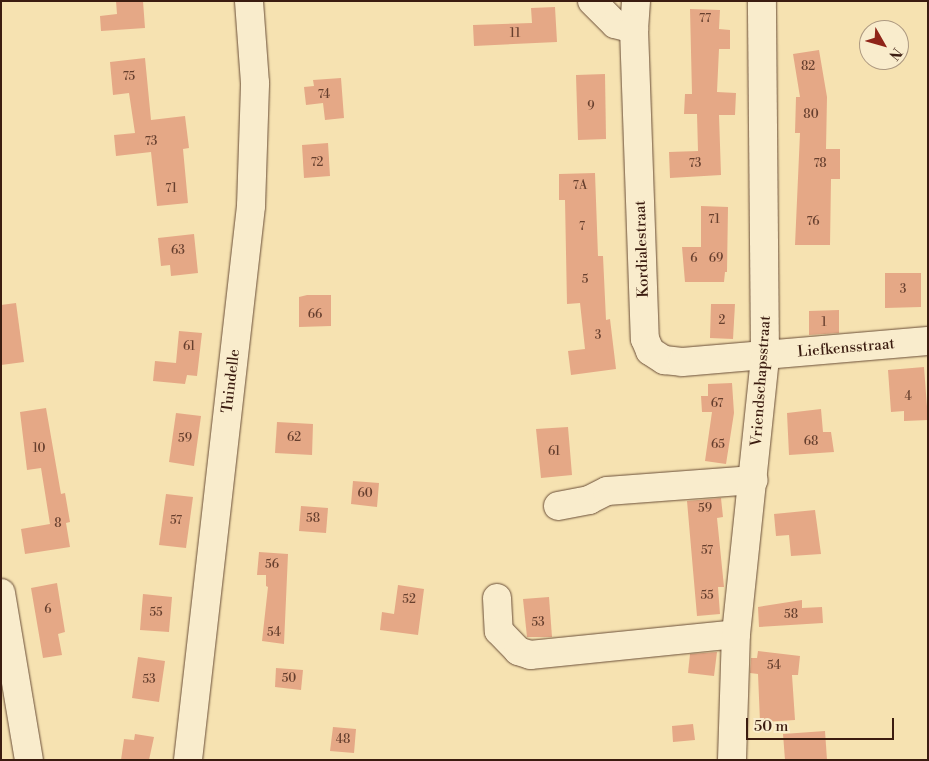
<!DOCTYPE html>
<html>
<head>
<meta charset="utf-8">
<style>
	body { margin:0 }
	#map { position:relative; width:929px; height:761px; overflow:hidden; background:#f6e2b1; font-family:"Libre Bodoni",serif }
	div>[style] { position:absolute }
	.building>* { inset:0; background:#e5a886 }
	.roads { filter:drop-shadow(0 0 1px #6a4e38) drop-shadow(0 0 1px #6a4e38) }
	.minor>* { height:28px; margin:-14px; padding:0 14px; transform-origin:14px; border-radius:14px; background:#f9eccc }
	span { translate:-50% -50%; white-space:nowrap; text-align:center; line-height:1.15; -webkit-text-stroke:4px #f9eccc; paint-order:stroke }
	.number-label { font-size:12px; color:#663f2e }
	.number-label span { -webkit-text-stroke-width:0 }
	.street-label { font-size:15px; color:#3b1c10 }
	.frame { position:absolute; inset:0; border:2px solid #3b1c10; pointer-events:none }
	.north { position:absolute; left:859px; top:20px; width:50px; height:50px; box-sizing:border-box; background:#f9eccc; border:1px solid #ad9981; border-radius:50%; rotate:128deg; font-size:14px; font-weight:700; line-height:20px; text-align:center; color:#3b1c10 }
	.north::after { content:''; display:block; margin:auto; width:18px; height:22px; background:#8f2418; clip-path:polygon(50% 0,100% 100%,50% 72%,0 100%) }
	.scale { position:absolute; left:746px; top:718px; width:148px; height:22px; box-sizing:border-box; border:2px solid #3b1c10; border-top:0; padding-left:6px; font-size:15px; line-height:18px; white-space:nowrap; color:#3b1c10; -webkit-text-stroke:4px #f9eccc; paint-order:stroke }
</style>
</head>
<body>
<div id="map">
	<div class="building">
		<div style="clip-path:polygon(116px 1px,143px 1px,145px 28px,101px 31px,100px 16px,117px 14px)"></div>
		<div style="clip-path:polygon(555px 7px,557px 42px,474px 46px,473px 25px,532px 23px,531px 8px)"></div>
		<div style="clip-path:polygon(690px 9px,720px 10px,719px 29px,730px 30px,730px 49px,719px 49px,717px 92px,736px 93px,735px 115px,719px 115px,721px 175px,670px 178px,669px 152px,698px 151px,697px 114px,684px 114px,685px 94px,692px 94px)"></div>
		<div style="clip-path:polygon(819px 50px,827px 97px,826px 149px,840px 149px,840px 179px,831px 179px,830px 245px,795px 245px,800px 133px,795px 133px,796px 97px,800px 97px,793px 54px)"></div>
		<div style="clip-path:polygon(145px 58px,151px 120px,185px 116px,189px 148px,183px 149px,188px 203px,157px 206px,151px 152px,116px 156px,114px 135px,135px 133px,129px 93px,113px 95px,110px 62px)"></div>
		<div style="clip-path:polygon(605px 74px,606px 139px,578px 140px,576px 75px)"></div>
		<div style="clip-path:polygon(341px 78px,344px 118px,325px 120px,323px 103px,306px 105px,304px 87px,314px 86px,313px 80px)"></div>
		<div style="clip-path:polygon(328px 143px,330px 176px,304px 178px,302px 145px)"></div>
		<div style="clip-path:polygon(595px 173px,598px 256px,603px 256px,606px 320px,610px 319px,616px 369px,571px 375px,568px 351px,585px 349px,580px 303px,567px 304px,565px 200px,559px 200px,559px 174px)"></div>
		<div style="clip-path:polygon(701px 206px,728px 207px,727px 272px,725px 272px,724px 282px,685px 282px,682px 247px,701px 247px)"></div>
		<div style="clip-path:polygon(194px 234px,198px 273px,171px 276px,170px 265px,161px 266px,158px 238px)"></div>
		<div style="clip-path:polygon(885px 273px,921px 273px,921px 307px,885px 308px)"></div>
		<div style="clip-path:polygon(307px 295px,331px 295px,331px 326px,299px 327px,299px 297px)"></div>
		<div style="clip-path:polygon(16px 303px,24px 362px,1px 365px,1px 305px)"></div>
		<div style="clip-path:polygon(711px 304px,735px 304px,733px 339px,710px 338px)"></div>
		<div style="clip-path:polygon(839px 310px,839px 333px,809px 335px,809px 311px)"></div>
		<div style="clip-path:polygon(179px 331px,202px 333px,197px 376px,187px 375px,185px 384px,153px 381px,155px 361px,176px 363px)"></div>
		<div style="clip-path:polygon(924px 367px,928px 420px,904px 421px,904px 411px,891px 412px,888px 370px)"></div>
		<div style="clip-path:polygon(732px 383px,734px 413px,726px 464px,705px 461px,712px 412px,702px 412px,701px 396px,708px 396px,708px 384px)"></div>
		<div style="clip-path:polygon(46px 408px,61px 494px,65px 493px,70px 522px,66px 523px,70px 547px,25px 554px,21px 529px,50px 524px,41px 468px,27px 470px,20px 412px)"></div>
		<div style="clip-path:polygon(821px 409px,823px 432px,831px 432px,834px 452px,789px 455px,787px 413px)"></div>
		<div style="clip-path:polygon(176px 413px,201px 416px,194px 466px,169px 462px)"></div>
		<div style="clip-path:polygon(277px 422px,313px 424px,312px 455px,275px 453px)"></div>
		<div style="clip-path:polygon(568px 427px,572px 475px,541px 478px,536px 429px)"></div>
		<div style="clip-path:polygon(353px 481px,379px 483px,377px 507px,351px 504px)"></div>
		<div style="clip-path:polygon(166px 494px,193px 497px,186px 548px,159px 545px)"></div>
		<div style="clip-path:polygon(721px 498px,723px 517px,717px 518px,724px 587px,718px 587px,720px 614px,697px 616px,687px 501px)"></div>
		<div style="clip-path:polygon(301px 506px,328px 508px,326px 533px,299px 531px)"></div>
		<div style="clip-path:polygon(815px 510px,821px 554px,791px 556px,789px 535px,776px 536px,774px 514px)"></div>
		<div style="clip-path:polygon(259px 552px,288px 554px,284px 644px,262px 641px,268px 587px,266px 586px,266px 575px,257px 575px)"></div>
		<div style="clip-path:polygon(57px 583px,65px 632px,58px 634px,62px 655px,43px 658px,31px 588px)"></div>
		<div style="clip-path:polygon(398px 585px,424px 589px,418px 635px,380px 630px,382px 612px,394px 614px)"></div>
		<div style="clip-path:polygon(143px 594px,172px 597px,169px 632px,140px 630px)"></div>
		<div style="clip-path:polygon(549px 597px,552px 637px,527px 637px,523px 599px)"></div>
		<div style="clip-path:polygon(802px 600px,802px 608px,822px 607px,823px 623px,759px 627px,758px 607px)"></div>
		<div style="clip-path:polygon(758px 651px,800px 656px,798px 675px,792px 675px,795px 720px,760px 722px,758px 674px,750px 673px,751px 658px,757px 658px)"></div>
		<div style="clip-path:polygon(717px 652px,714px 676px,688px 673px,690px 654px)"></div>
		<div style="clip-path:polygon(138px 657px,165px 661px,159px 702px,132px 698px)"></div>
		<div style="clip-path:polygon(276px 668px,303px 670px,301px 690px,275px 687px)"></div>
		<div style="clip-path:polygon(693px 724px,695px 740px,673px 742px,672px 726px)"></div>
		<div style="clip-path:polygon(333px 727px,356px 729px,354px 753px,330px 751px)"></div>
		<div style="clip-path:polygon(825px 731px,827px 760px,785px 760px,783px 734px)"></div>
		<div style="clip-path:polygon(135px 734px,154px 737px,149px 760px,121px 760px,124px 739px,134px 740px)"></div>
	</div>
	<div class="roads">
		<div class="minor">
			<div style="left:592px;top:1px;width:33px;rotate:45deg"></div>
			<div style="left:615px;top:24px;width:20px;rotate:15deg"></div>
			<div style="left:636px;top:1px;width:28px;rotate:94deg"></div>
			<div style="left:634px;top:29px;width:310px;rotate:88deg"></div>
			<div style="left:645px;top:339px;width:13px;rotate:67deg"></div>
			<div style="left:650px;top:351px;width:17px;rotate:33deg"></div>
			<div style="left:664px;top:360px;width:18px;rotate:6deg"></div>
			<div style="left:682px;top:362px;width:247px;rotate:-4.9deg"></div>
			<div style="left:558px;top:506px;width:32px;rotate:-11deg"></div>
			<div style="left:589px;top:500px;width:20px;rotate:-27deg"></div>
			<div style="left:607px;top:491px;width:147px;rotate:-4.3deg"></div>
			<div style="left:1px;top:593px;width:169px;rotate:80.5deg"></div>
			<div style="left:497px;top:598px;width:33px;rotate:87deg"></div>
			<div style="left:499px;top:631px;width:28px;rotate:46deg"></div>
			<div style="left:518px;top:651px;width:13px;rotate:18deg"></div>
			<div style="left:530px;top:655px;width:207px;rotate:-5.8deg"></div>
			<div style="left:188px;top:760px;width:558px;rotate:-83.51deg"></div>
			<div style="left:251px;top:206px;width:123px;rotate:-88.1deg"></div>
			<div style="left:255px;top:83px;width:82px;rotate:-94.2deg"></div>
			<div style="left:732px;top:760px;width:126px;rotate:-88.2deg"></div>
			<div style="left:736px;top:634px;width:280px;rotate:-84deg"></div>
			<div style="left:765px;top:356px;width:355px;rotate:-90.5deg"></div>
		</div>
	</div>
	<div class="number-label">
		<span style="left:705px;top:19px">77</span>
		<span style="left:515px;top:34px">11</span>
		<span style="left:808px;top:67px">82</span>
		<span style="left:129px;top:77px">75</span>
		<span style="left:324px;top:95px">74</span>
		<span style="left:591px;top:107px">9</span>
		<span style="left:811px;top:115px">80</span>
		<span style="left:151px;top:142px">73</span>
		<span style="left:317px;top:163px">72</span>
		<span style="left:695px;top:164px">73</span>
		<span style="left:820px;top:164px">78</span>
		<span style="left:580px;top:186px">7A</span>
		<span style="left:171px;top:189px">71</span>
		<span style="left:714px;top:220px">71</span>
		<span style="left:813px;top:222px">76</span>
		<span style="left:582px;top:227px">7</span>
		<span style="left:178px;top:251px">63</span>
		<span style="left:694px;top:259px">6</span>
		<span style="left:716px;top:259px">69</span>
		<span style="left:585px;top:280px">5</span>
		<span style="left:903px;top:290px">3</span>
		<span style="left:315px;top:315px">66</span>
		<span style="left:722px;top:321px">2</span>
		<span style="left:824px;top:323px">1</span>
		<span style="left:598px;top:336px">3</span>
		<span style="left:189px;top:347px">61</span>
		<span style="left:908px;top:397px">4</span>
		<span style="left:717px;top:404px">67</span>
		<span style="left:294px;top:438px">62</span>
		<span style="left:185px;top:439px">59</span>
		<span style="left:811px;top:442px">68</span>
		<span style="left:718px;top:445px">65</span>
		<span style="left:39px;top:449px">10</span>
		<span style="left:554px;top:452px">61</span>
		<span style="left:365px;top:494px">60</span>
		<span style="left:705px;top:509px">59</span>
		<span style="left:313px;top:519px">58</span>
		<span style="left:176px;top:521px">57</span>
		<span style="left:58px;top:524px">8</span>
		<span style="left:707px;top:551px">57</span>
		<span style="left:272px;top:565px">56</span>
		<span style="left:707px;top:596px">55</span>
		<span style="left:409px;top:600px">52</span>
		<span style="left:48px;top:610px">6</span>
		<span style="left:156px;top:613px">55</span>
		<span style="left:791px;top:615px">58</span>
		<span style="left:538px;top:623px">53</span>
		<span style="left:274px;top:633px">54</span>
		<span style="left:774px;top:666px">54</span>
		<span style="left:289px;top:679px">50</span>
		<span style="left:149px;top:680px">53</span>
		<span style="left:343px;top:740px">48</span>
	</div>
	<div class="street-label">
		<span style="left:642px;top:249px;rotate:-92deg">Kordialestraat</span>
		<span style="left:846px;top:348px;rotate:-5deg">Liefkensstraat</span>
		<span style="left:231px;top:381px;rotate:-83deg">Tuindelle</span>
		<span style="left:761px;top:381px;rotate:-86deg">Vriendschapsstraat</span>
	</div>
	<div class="frame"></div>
	<div class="north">N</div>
	<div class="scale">50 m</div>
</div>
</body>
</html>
